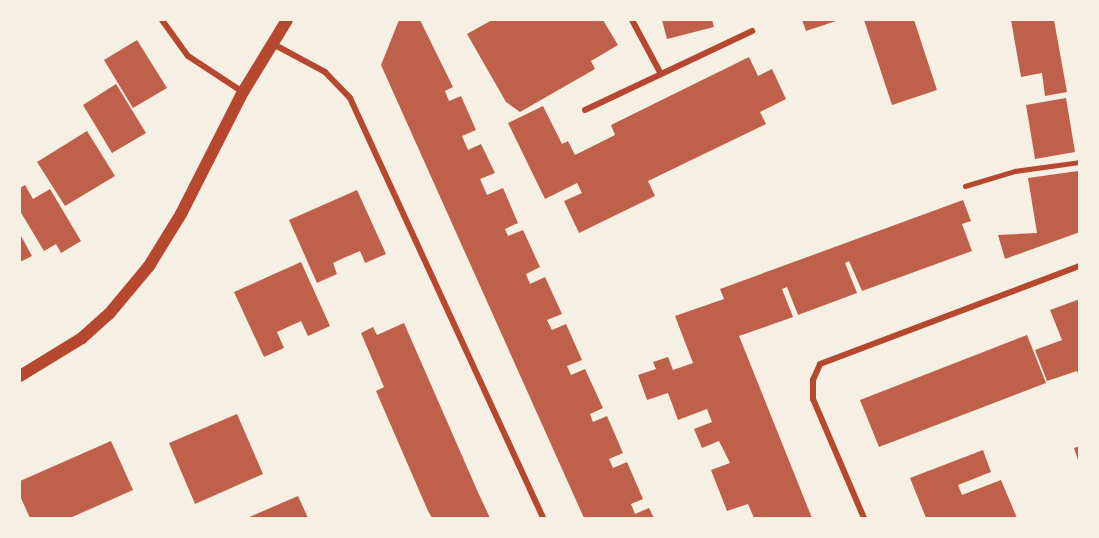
<!DOCTYPE html>
<html>
<head>
<meta charset="utf-8">
<style>
	body { margin:0 }
	#map { position:relative; width:1099px; height:538px; overflow:hidden; background:#f6efe4; font-family:"Alegreya Sans",sans-serif }
	div>[style] { position:absolute }
	.building>* { inset:0; background:#bf614a }
	.service>* { height:4.5px; margin:-2.25px; padding:0 2.25px; transform-origin:2.25px; border-radius:2.25px; background:#b5482f }
	.minor>* { height:6px; margin:-3px; padding:0 3px; transform-origin:3px; border-radius:3px; background:#b5482f }
	.secondary>* { height:12px; margin:-6px; padding:0 6px; transform-origin:6px; border-radius:6px; background:#b5482f }
	span { translate:-50% -50%; white-space:nowrap; text-align:center; line-height:1.15; -webkit-text-stroke:6px #f6efe4; paint-order:stroke }
	.frame { position:absolute; inset:0; border:21px solid #f6efe4; pointer-events:none }
</style>
</head>
<body>
<div id="map">
	<div class="building">
		<div style="clip-path:polygon(399px 20px,420px 20px,453px 87px,445px 91px,449px 101px,461px 96px,476px 130px,462px 136px,468px 150px,481px 144px,495px 173px,480px 179px,487px 195px,503px 188px,518px 223px,505px 229px,508px 236px,523px 230px,540px 267px,526px 274px,530px 284px,545px 277px,562px 314px,547px 320px,552px 330px,566px 324px,582px 360px,567px 366px,571px 375px,585px 369px,603px 408px,590px 414px,591px 417px,593px 422px,607px 416px,623px 453px,609px 459px,613px 468px,627px 462px,643px 499px,631px 504px,635px 514px,649px 508px,654px 518px,584px 518px,381px 65px)"></div>
		<div style="clip-path:polygon(492px 20px,603px 20px,618px 45px,591px 61px,595px 69px,520px 112px,506px 102px,467px 34px)"></div>
		<div style="clip-path:polygon(662px 20px,712px 20px,714px 27px,667px 39px)"></div>
		<div style="clip-path:polygon(802px 20px,839px 20px,806px 31px)"></div>
		<div style="clip-path:polygon(864px 20px,914px 20px,937px 90px,892px 105px)"></div>
		<div style="clip-path:polygon(1011px 20px,1054px 20px,1067px 92px,1045px 96px,1042px 73px,1021px 77px)"></div>
		<div style="clip-path:polygon(137px 40px,167px 88px,133px 108px,104px 60px)"></div>
		<div style="clip-path:polygon(749px 57px,758px 76px,772px 69px,786px 99px,760px 112px,766px 124px,648px 181px,655px 196px,579px 233px,564px 201px,582px 193px,577px 183px,545px 199px,508px 123px,543px 106px,562px 144px,568px 141px,575px 155px,615px 135px,611px 125px)"></div>
		<div style="clip-path:polygon(116px 84px,146px 133px,112px 153px,83px 105px)"></div>
		<div style="clip-path:polygon(1066px 98px,1075px 152px,1035px 159px,1026px 105px)"></div>
		<div style="clip-path:polygon(87px 131px,115px 176px,65px 206px,37px 162px)"></div>
		<div style="clip-path:polygon(1078px 171px,1080px 232px,1005px 259px,998px 235px,1037px 233px,1028px 178px)"></div>
		<div style="clip-path:polygon(25px 185px,33px 199px,50px 189px,81px 241px,61px 253px,56px 244px,44px 251px,20px 211px,20px 188px)"></div>
		<div style="clip-path:polygon(357px 190px,386px 254px,365px 263px,360px 251px,346px 257px,333px 263px,337px 274px,317px 283px,289px 220px)"></div>
		<div style="clip-path:polygon(963px 200px,971px 221px,962px 224px,972px 251px,862px 291px,849px 261px,845px 263px,857px 293px,798px 315px,787px 287px,782px 289px,793px 317px,739px 336px,812px 518px,754px 518px,748px 504px,727px 511px,711px 470px,730px 463px,719px 441px,702px 448px,694px 429px,712px 422px,707px 409px,678px 420px,668px 393px,647px 400px,638px 375px,656px 369px,653px 362px,668px 357px,673px 370px,693px 363px,675px 316px,724px 299px,720px 289px)"></div>
		<div style="clip-path:polygon(20px 234px,32px 256px,20px 262px)"></div>
		<div style="clip-path:polygon(301px 262px,330px 326px,308px 336px,301px 321px,277px 332px,284px 348px,264px 357px,234px 292px)"></div>
		<div style="clip-path:polygon(1080px 299px,1080px 378px,1077px 371px,1047px 381px,1035px 350px,1062px 340px,1050px 310px)"></div>
		<div style="clip-path:polygon(404px 323px,477px 490px,490px 518px,432px 518px,428px 511px,376px 391px,384px 387px,361px 333px,373px 327px,377px 335px)"></div>
		<div style="clip-path:polygon(1027px 335px,1046px 383px,879px 447px,860px 400px)"></div>
		<div style="clip-path:polygon(237px 414px,263px 474px,195px 504px,169px 443px)"></div>
		<div style="clip-path:polygon(111px 441px,133px 490px,70px 518px,30px 518px,20px 496px,20px 481px)"></div>
		<div style="clip-path:polygon(1080px 446px,1080px 463px,1079px 463px,1074px 448px)"></div>
		<div style="clip-path:polygon(983px 450px,991px 472px,958px 485px,962px 495px,1001px 480px,1017px 518px,926px 518px,910px 478px)"></div>
		<div style="clip-path:polygon(298px 496px,308px 518px,247px 518px)"></div>
	</div>
	<div class="service">
		<div style="left:965px;top:186px;width:52px;rotate:-16.7deg"></div>
		<div style="left:1015px;top:171px;width:66px;rotate:-7.9deg"></div>
	</div>
	<div class="minor">
		<div style="left:162px;top:20px;width:44px;rotate:54.2deg"></div>
		<div style="left:188px;top:56px;width:66px;rotate:33.2deg"></div>
		<div style="left:632px;top:20px;width:61px;rotate:61.8deg"></div>
		<div style="left:273px;top:44px;width:59px;rotate:28.3deg"></div>
		<div style="left:325px;top:72px;width:36px;rotate:46deg"></div>
		<div style="left:350px;top:98px;width:462px;rotate:65.3deg"></div>
		<div style="left:585px;top:110px;width:185px;rotate:-25.3deg"></div>
		<div style="left:864px;top:518px;width:129px;rotate:-113.2deg"></div>
		<div style="left:813px;top:399px;width:19px;rotate:-90deg"></div>
		<div style="left:813px;top:380px;width:17px;rotate:-66deg"></div>
		<div style="left:820px;top:364px;width:278px;rotate:-20.7deg"></div>
	</div>
	<div class="secondary">
		<div style="left:20px;top:376px;width:73px;rotate:-31.5deg"></div>
		<div style="left:82px;top:338px;width:36px;rotate:-42deg"></div>
		<div style="left:109px;top:314px;width:62px;rotate:-50.2deg"></div>
		<div style="left:149px;top:266px;width:61px;rotate:-58.4deg"></div>
		<div style="left:181px;top:214px;width:137px;rotate:-63.1deg"></div>
		<div style="left:243px;top:92px;width:84px;rotate:-58.6deg"></div>
	</div>
	<div class="frame"></div>
</div>
</body>
</html>
